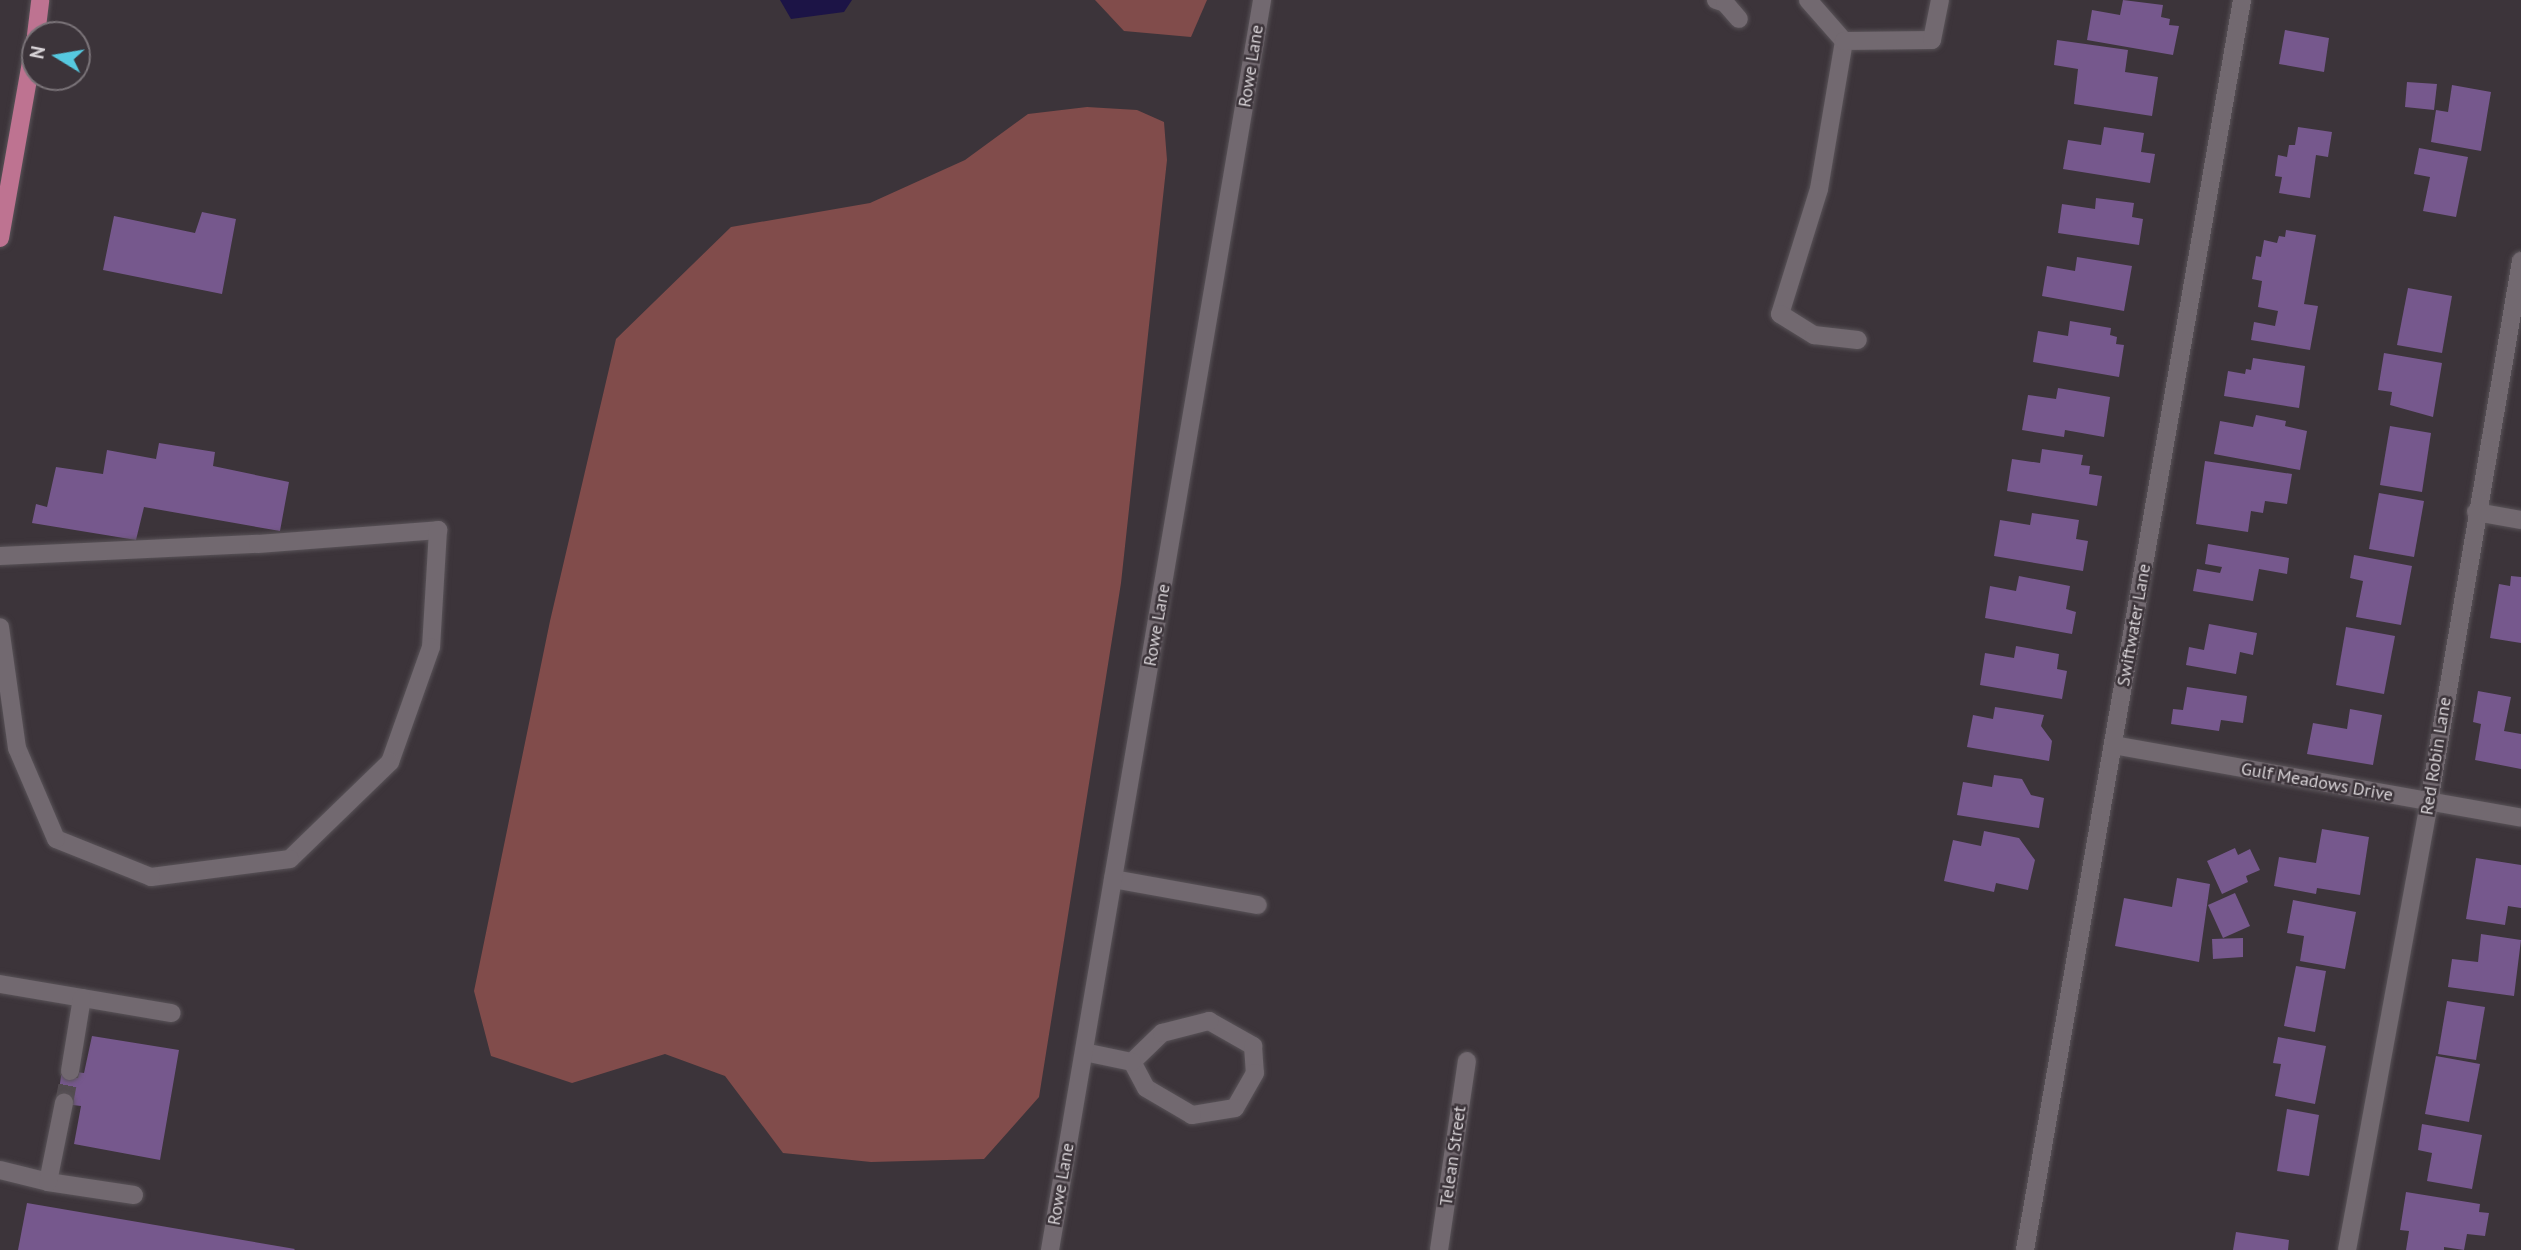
<!DOCTYPE html>
<html>
<head>
<meta charset="utf-8">
<style>
	body { margin:0 }
	#map { position:relative; width:2521px; height:1250px; overflow:hidden; background:#3c343a; font-family:"PT Sans",sans-serif }
	div>[style] { position:absolute }
	.green>* { inset:0; background:#814c4b }
	.water>* { inset:0; background:#1c1446 }
	.building>* { inset:0; background:#76588d }
	.minor-tunnel>* { height:18px; margin-top:-9px; transform-origin:0; background:repeating-linear-gradient(90deg,#534c51 0 18px,transparent 0 27px) }
	.roads { filter:drop-shadow(0 0 2px #595358) drop-shadow(0 0 2px #595358) }
	.minor>* { height:18px; margin:-9px; padding:0 9px; transform-origin:9px; border-radius:9px; background:#726970 }
	.major>* { height:18px; margin:-9px; padding:0 9px; transform-origin:9px; border-radius:9px; background:#be7391 }
	span { translate:-50% -50%; white-space:nowrap; text-align:center; line-height:1.15; -webkit-text-stroke:5px #3c343a; paint-order:stroke }
	.street-label { font-size:18px; color:#d7d2d6 }
	.north { position:absolute; left:21px; top:21px; width:70px; height:70px; box-sizing:border-box; background:#3c343a; border:2px solid #7a7378; border-radius:50%; rotate:281deg; font-size:19px; font-weight:700; line-height:28px; text-align:center; color:#d7d2d6 }
	.north::after { content:''; display:block; margin:auto; width:24px; height:32px; background:#56c9e0; clip-path:polygon(50% 0,100% 100%,50% 72%,0 100%) }
</style>
</head>
<body>
<div id="map">
	<div class="green">
		<div style="clip-path:polygon(1095px 0,1207px 0,1191px 37px,1124px 31px)"></div>
		<div style="clip-path:polygon(1087px 107px,1137px 110px,1164px 122px,1167px 160px,1121px 583px,1039px 1097px,984px 1159px,871px 1162px,783px 1153px,725px 1076px,665px 1054px,572px 1083px,491px 1056px,474px 991px,550px 621px,616px 339px,731px 227px,870px 203px,965px 160px,1028px 114px)"></div>
	</div>
	<div class="water">
		<div style="clip-path:polygon(780px 0,852px 0,844px 12px,791px 19px)"></div>
	</div>
	<div class="building">
		<div style="clip-path:polygon(2123px 0,2163px 5px,2161px 17px,2170px 19px,2169px 25px,2179px 26px,2173px 55px,2087px 40px,2092px 10px,2120px 15px)"></div>
		<div style="clip-path:polygon(2285px 30px,2329px 38px,2324px 72px,2279px 64px)"></div>
		<div style="clip-path:polygon(2057px 40px,2128px 50px,2125px 72px,2158px 77px,2152px 116px,2074px 104px,2078px 69px,2054px 65px)"></div>
		<div style="clip-path:polygon(2407px 82px,2437px 84px,2434px 110px,2405px 107px)"></div>
		<div style="clip-path:polygon(2452px 85px,2491px 92px,2481px 151px,2431px 142px,2436px 110px,2448px 112px)"></div>
		<div style="clip-path:polygon(2104px 127px,2144px 133px,2141px 152px,2155px 154px,2150px 183px,2063px 169px,2068px 140px,2101px 145px)"></div>
		<div style="clip-path:polygon(2298px 127px,2332px 132px,2328px 157px,2316px 155px,2310px 198px,2279px 193px,2282px 177px,2275px 176px,2278px 155px,2287px 157px,2289px 145px,2295px 145px)"></div>
		<div style="clip-path:polygon(2419px 148px,2468px 157px,2456px 217px,2423px 211px,2430px 177px,2414px 174px)"></div>
		<div style="clip-path:polygon(2096px 198px,2134px 203px,2132px 217px,2143px 219px,2139px 245px,2058px 233px,2062px 204px,2095px 209px)"></div>
		<div style="clip-path:polygon(202px 212px,236px 219px,222px 294px,103px 270px,114px 216px,195px 233px)"></div>
		<div style="clip-path:polygon(2286px 230px,2316px 235px,2304px 304px,2318px 306px,2310px 350px,2251px 340px,2254px 322px,2275px 326px,2278px 311px,2258px 307px,2262px 281px,2252px 279px,2256px 256px,2261px 257px,2264px 240px,2277px 243px,2279px 236px,2285px 237px)"></div>
		<div style="clip-path:polygon(2077px 257px,2132px 266px,2124px 311px,2042px 296px,2047px 266px,2075px 271px)"></div>
		<div style="clip-path:polygon(2408px 288px,2452px 296px,2442px 353px,2397px 345px)"></div>
		<div style="clip-path:polygon(2070px 321px,2111px 328px,2110px 335px,2117px 337px,2116px 344px,2124px 345px,2119px 377px,2033px 362px,2038px 331px,2068px 336px)"></div>
		<div style="clip-path:polygon(2384px 353px,2442px 363px,2433px 417px,2390px 405px,2392px 392px,2378px 390px)"></div>
		<div style="clip-path:polygon(2253px 358px,2305px 366px,2299px 408px,2224px 396px,2228px 371px,2245px 374px,2246px 369px,2251px 370px)"></div>
		<div style="clip-path:polygon(2058px 388px,2110px 397px,2104px 437px,2065px 430px,2064px 437px,2022px 430px,2028px 395px,2056px 399px)"></div>
		<div style="clip-path:polygon(2256px 415px,2286px 421px,2285px 426px,2307px 431px,2300px 470px,2214px 454px,2220px 421px,2253px 427px)"></div>
		<div style="clip-path:polygon(2390px 426px,2431px 433px,2422px 492px,2380px 485px)"></div>
		<div style="clip-path:polygon(159px 443px,215px 452px,213px 466px,289px 482px,280px 531px,144px 507px,136px 540px,32px 523px,36px 504px,47px 507px,56px 467px,103px 474px,107px 450px,156px 459px)"></div>
		<div style="clip-path:polygon(2042px 449px,2083px 455px,2081px 465px,2090px 466px,2089px 474px,2102px 476px,2097px 506px,2007px 491px,2012px 459px,2040px 463px)"></div>
		<div style="clip-path:polygon(2205px 461px,2292px 474px,2287px 504px,2265px 501px,2263px 513px,2251px 511px,2248px 532px,2196px 524px)"></div>
		<div style="clip-path:polygon(2379px 493px,2424px 501px,2414px 557px,2369px 549px)"></div>
		<div style="clip-path:polygon(2032px 513px,2079px 520px,2076px 539px,2088px 541px,2083px 571px,1994px 556px,2000px 520px,2030px 525px)"></div>
		<div style="clip-path:polygon(2208px 544px,2289px 558px,2287px 574px,2259px 569px,2253px 601px,2193px 591px,2197px 569px,2220px 573px,2222px 567px,2205px 564px)"></div>
		<div style="clip-path:polygon(2354px 555px,2412px 566px,2401px 625px,2356px 617px,2363px 581px,2350px 578px)"></div>
		<div style="clip-path:polygon(2019px 576px,2070px 586px,2066px 609px,2076px 612px,2072px 634px,1985px 618px,1990px 586px,2016px 591px)"></div>
		<div style="clip-path:polygon(2511px 576px,2521px 577px,2521px 643px,2490px 638px,2499px 584px,2510px 586px)"></div>
		<div style="clip-path:polygon(2209px 624px,2257px 633px,2253px 655px,2240px 652px,2236px 674px,2186px 665px,2189px 647px,2204px 650px)"></div>
		<div style="clip-path:polygon(2346px 627px,2395px 636px,2384px 694px,2336px 685px)"></div>
		<div style="clip-path:polygon(2016px 646px,2059px 654px,2057px 669px,2067px 671px,2062px 699px,1980px 685px,1985px 653px,2014px 658px)"></div>
		<div style="clip-path:polygon(2187px 687px,2247px 696px,2243px 723px,2221px 720px,2219px 731px,2171px 724px,2173px 709px,2183px 710px)"></div>
		<div style="clip-path:polygon(2478px 691px,2511px 697px,2504px 731px,2521px 734px,2521px 769px,2475px 760px,2481px 724px,2473px 722px)"></div>
		<div style="clip-path:polygon(1995px 707px,2044px 715px,2041px 726px,2052px 741px,2049px 761px,1967px 747px,1973px 715px,1993px 719px)"></div>
		<div style="clip-path:polygon(2350px 709px,2382px 715px,2373px 765px,2307px 754px,2313px 723px,2347px 729px)"></div>
		<div style="clip-path:polygon(1994px 775px,2022px 779px,2031px 795px,2044px 798px,2039px 828px,1957px 815px,1963px 782px,1992px 787px)"></div>
		<div style="clip-path:polygon(2322px 829px,2369px 837px,2360px 895px,2317px 888px,2316px 894px,2274px 886px,2279px 857px,2316px 863px)"></div>
		<div style="clip-path:polygon(1984px 831px,2019px 838px,2035px 860px,2028px 890px,1996px 883px,1994px 892px,1944px 881px,1953px 840px,1981px 846px)"></div>
		<div style="clip-path:polygon(2235px 848px,2238px 855px,2250px 849px,2260px 870px,2246px 876px,2248px 882px,2222px 894px,2207px 861px)"></div>
		<div style="clip-path:polygon(2476px 858px,2521px 865px,2521px 908px,2508px 906px,2505px 925px,2466px 919px)"></div>
		<div style="clip-path:polygon(2177px 878px,2210px 884px,2199px 962px,2115px 946px,2124px 898px,2172px 907px)"></div>
		<div style="clip-path:polygon(2235px 893px,2250px 926px,2223px 938px,2208px 905px)"></div>
		<div style="clip-path:polygon(2293px 900px,2356px 912px,2345px 969px,2300px 961px,2304px 936px,2287px 933px)"></div>
		<div style="clip-path:polygon(2481px 934px,2521px 940px,2514px 996px,2448px 987px,2452px 959px,2478px 962px)"></div>
		<div style="clip-path:polygon(2243px 938px,2243px 957px,2213px 959px,2212px 939px)"></div>
		<div style="clip-path:polygon(2296px 966px,2326px 971px,2315px 1032px,2284px 1026px)"></div>
		<div style="clip-path:polygon(2447px 1001px,2485px 1007px,2476px 1060px,2438px 1054px)"></div>
		<div style="clip-path:polygon(92px 1036px,179px 1050px,160px 1160px,74px 1144px,81px 1106px,57px 1103px,62px 1070px,84px 1073px)"></div>
		<div style="clip-path:polygon(2278px 1037px,2326px 1046px,2315px 1104px,2275px 1096px,2281px 1064px,2273px 1063px)"></div>
		<div style="clip-path:polygon(2436px 1056px,2480px 1064px,2469px 1122px,2425px 1114px)"></div>
		<div style="clip-path:polygon(2287px 1109px,2319px 1115px,2309px 1176px,2277px 1171px)"></div>
		<div style="clip-path:polygon(2422px 1124px,2482px 1135px,2472px 1189px,2427px 1181px,2432px 1153px,2418px 1150px)"></div>
		<div style="clip-path:polygon(2406px 1192px,2480px 1204px,2479px 1212px,2489px 1213px,2485px 1236px,2467px 1234px,2464px 1250px,2444px 1247px,2444px 1250px,2406px 1250px,2409px 1231px,2400px 1230px)"></div>
		<div style="clip-path:polygon(27px 1203px,295px 1249px,294px 1250px,18px 1250px)"></div>
		<div style="clip-path:polygon(2236px 1232px,2289px 1240px,2288px 1250px,2233px 1250px)"></div>
	</div>
	<div class="minor-tunnel">
		<div style="left:64px;top:1103px;width:33px;rotate:-79deg"></div>
	</div>
	<div class="roads">
		<div class="minor">
			<div style="left:1716px;top:0;width:9px;rotate:18deg"></div>
			<div style="left:1725px;top:3px;width:21px;rotate:49deg"></div>
			<div style="left:1808px;top:0;width:55px;rotate:48.7deg"></div>
			<div style="left:1844px;top:41px;width:150px;rotate:99.6deg"></div>
			<div style="left:1819px;top:189px;width:131px;rotate:107.3deg"></div>
			<div style="left:1780px;top:314px;width:40px;rotate:32deg"></div>
			<div style="left:1814px;top:335px;width:44px;rotate:6.5deg"></div>
			<div style="left:1844px;top:41px;width:88px;rotate:-0.7deg"></div>
			<div style="left:1932px;top:40px;width:41px;rotate:-78.7deg"></div>
			<div style="left:2476px;top:512px;width:46px;rotate:10.1deg"></div>
			<div style="left:0;top:556px;width:258px;rotate:-2.7deg"></div>
			<div style="left:258px;top:544px;width:181px;rotate:-4.4deg"></div>
			<div style="left:438px;top:530px;width:117px;rotate:93.4deg"></div>
			<div style="left:431px;top:647px;width:122px;rotate:109.6deg"></div>
			<div style="left:390px;top:762px;width:139px;rotate:135.9deg"></div>
			<div style="left:290px;top:859px;width:140px;rotate:172.6deg"></div>
			<div style="left:151px;top:877px;width:102px;rotate:-158.2deg"></div>
			<div style="left:56px;top:839px;width:99px;rotate:-113.2deg"></div>
			<div style="left:17px;top:748px;width:122px;rotate:-98deg"></div>
			<div style="left:2113px;top:745px;width:414px;rotate:10.1deg"></div>
			<div style="left:1113px;top:879px;width:147px;rotate:10.2deg"></div>
			<div style="left:0;top:984px;width:174px;rotate:9.6deg"></div>
			<div style="left:1209px;top:1021px;width:51px;rotate:29.6deg"></div>
			<div style="left:1253px;top:1046px;width:27px;rotate:86deg"></div>
			<div style="left:1255px;top:1073px;width:40px;rotate:119.7deg"></div>
			<div style="left:1235px;top:1108px;width:44px;rotate:170.8deg"></div>
			<div style="left:1192px;top:1115px;width:53px;rotate:-149.6deg"></div>
			<div style="left:1146px;top:1088px;width:30px;rotate:-118deg"></div>
			<div style="left:1132px;top:1062px;width:42px;rotate:-44deg"></div>
			<div style="left:1162px;top:1033px;width:49px;rotate:-14.3deg"></div>
			<div style="left:1084px;top:1052px;width:49px;rotate:11.8deg"></div>
			<div style="left:70px;top:1071px;width:74px;rotate:-80.7deg"></div>
			<div style="left:0;top:1170px;width:49px;rotate:14deg"></div>
			<div style="left:48px;top:1182px;width:87px;rotate:8.6deg"></div>
			<div style="left:48px;top:1182px;width:81px;rotate:-78.6deg"></div>
			<div style="left:1050px;top:1250px;width:1268px;rotate:-80.37deg"></div>
			<div style="left:1439px;top:1250px;width:191px;rotate:-81.6deg"></div>
			<div style="left:2025px;top:1250px;width:1269px;rotate:-80.15deg"></div>
			<div style="left:2347px;top:1250px;width:455px;rotate:-79.6deg"></div>
			<div style="left:2429px;top:802px;width:549px;rotate:-80.35deg"></div>
		</div>
		<div class="major">
			<div style="left:36px;top:35px;width:35px;rotate:-83deg"></div>
			<div style="left:0;top:238px;width:202px;rotate:-80deg"></div>
		</div>
	</div>
	<div class="street-label">
		<span style="left:1251px;top:66px;rotate:-81deg">Rowe Lane</span>
		<span style="left:1157px;top:625px;rotate:-80deg">Rowe Lane</span>
		<span style="left:2134px;top:625px;rotate:-80deg">Swiftwater Lane</span>
		<span style="left:2436px;top:756px;rotate:-81deg">Red Robin Lane</span>
		<span style="left:2317px;top:782px;rotate:10deg">Gulf Meadows Drive</span>
		<span style="left:1453px;top:1156px;rotate:-82deg">Telean Street</span>
		<span style="left:1061px;top:1184px;rotate:-80deg">Rowe Lane</span>
	</div>
	<div class="north">N</div>
</div>
</body>
</html>
